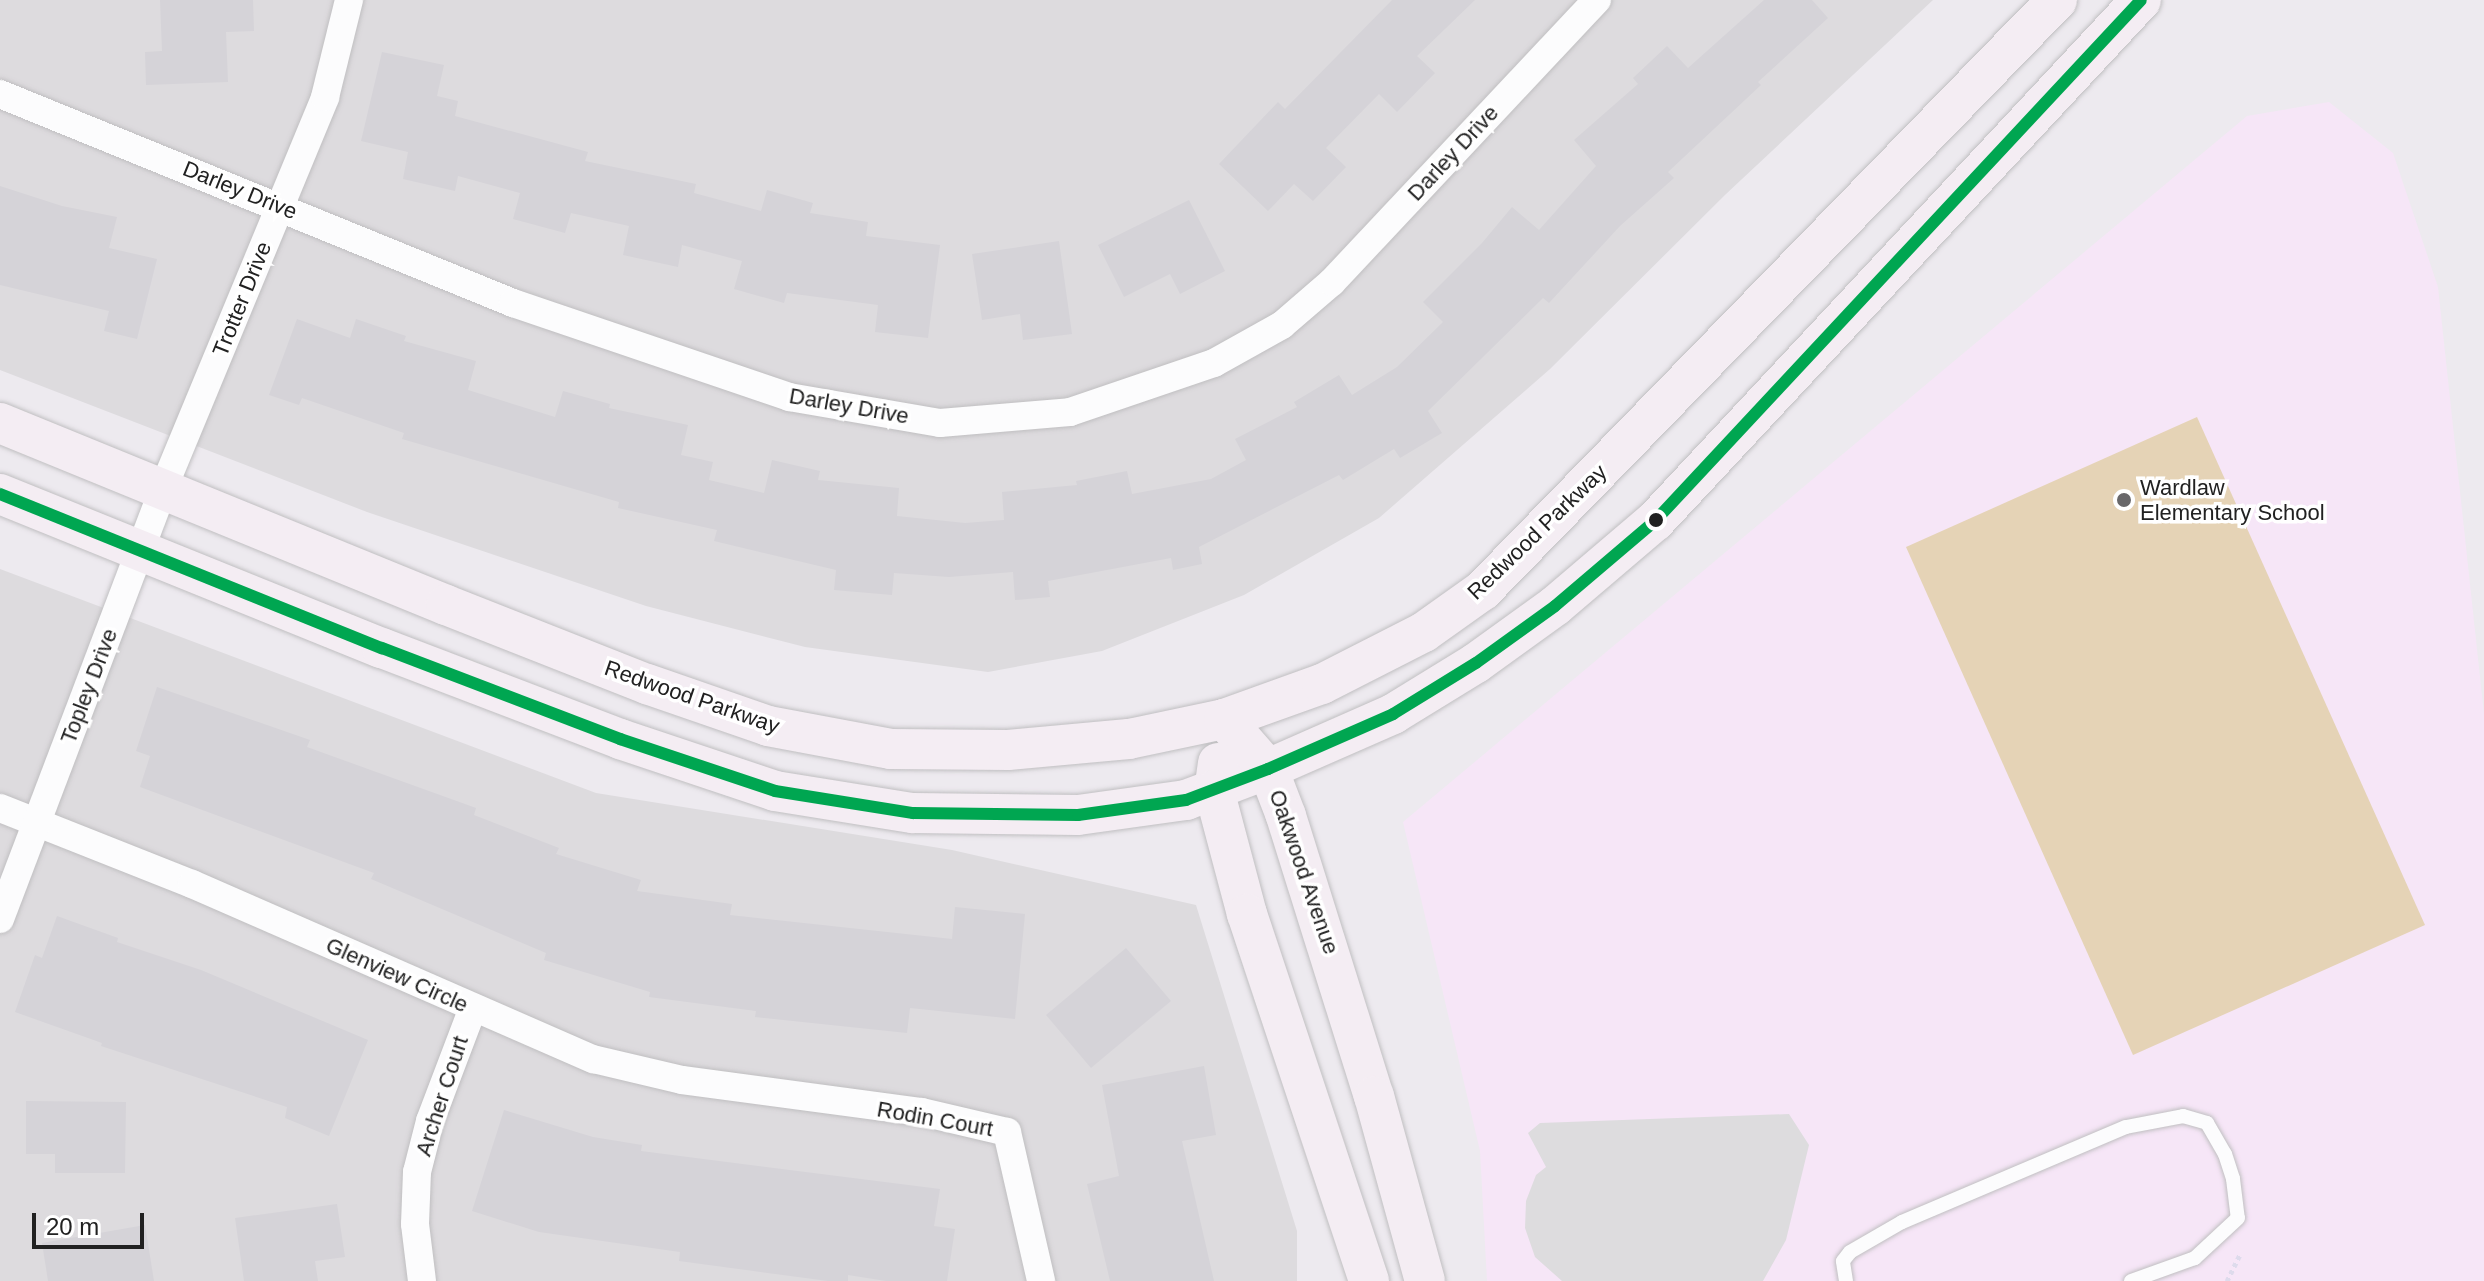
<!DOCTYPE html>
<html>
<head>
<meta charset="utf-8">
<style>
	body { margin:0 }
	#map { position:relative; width:2484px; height:1281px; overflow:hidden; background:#edeaef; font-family:Arial,sans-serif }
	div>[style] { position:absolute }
	.residential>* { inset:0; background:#dddbde }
	.education>* { inset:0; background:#f6e6f7 }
	.pitch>* { inset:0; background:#e5d3b6 }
	.parking>* { inset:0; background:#dddcde }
	.building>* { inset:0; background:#d5d3d8 }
	.path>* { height:5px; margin-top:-2.5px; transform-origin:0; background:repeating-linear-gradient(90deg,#dedbec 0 4px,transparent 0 8px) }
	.roads { filter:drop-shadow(0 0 2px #c0bfc1) drop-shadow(0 0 2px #c0bfc1) }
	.lane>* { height:14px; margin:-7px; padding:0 7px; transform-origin:7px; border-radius:7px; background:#fcfcfd }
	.street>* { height:28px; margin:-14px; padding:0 14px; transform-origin:14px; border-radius:14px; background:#fcfcfd }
	.secondary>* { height:40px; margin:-20px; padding:0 20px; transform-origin:20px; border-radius:20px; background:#f4edf3 }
	.bus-1>* { height:12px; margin:-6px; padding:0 6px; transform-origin:6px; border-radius:6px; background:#00a651 }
	.dots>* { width:22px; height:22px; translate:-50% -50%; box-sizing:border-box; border:4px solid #fff; border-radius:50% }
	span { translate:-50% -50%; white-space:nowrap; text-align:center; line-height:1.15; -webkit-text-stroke:7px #fff; paint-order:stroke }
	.street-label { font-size:22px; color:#212121 }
	.poi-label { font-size:22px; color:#212121 }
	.left { translate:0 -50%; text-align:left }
	.scale { position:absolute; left:32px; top:1213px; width:112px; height:36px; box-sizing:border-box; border:4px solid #212121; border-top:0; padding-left:10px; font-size:24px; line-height:28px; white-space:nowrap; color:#212121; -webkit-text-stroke:6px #fff; paint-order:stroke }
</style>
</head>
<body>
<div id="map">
	<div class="residential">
		<div style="clip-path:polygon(0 0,1933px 0,1726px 194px,1550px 369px,1379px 518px,1244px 595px,1102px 651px,988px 672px,805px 647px,646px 606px,367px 512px,0 370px)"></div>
		<div style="clip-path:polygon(0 569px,596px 793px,952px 850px,1196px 905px,1297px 1231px,1297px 1281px,0 1281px)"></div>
	</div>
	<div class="education">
		<div style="clip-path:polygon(2329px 102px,2393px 153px,2438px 287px,2484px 714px,2484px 1281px,1487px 1281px,1480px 1151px,1403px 822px,2247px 116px)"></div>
	</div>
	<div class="pitch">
		<div style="clip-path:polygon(2197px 417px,2425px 925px,2133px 1055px,1906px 547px)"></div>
	</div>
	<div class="parking">
		<div style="clip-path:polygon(1789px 1114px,1809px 1145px,1786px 1240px,1763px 1281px,1562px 1281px,1535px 1257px,1525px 1228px,1526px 1201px,1536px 1175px,1546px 1167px,1528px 1133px,1540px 1123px)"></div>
	</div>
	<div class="building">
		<div style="clip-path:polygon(160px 0,253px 0,254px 31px,226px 32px,228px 82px,146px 85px,145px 52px,162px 51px)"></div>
		<div style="clip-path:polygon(1392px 0,1475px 0,1417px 56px,1435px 73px,1397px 112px,1379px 94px,1326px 148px,1346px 167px,1313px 201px,1294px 184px,1268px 211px,1219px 164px,1278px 102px,1285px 109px)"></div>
		<div style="clip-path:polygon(1764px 0,1812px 0,1828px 18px,1758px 82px,1761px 85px,1668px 172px,1674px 178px,1620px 226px,1549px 303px,1543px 298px,1428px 411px,1442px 433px,1400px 458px,1394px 449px,1343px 480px,1339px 475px,1199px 547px,1202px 564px,1173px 570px,1171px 558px,1048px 581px,1050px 597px,1015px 600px,1013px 572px,949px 577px,894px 573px,892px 595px,834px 590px,836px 570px,714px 541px,717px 530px,618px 508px,619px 502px,402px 439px,404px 433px,302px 398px,299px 405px,269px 395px,297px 319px,350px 338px,356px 319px,406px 336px,404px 341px,476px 361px,468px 390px,555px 417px,563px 391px,610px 404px,609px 408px,688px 425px,681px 455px,713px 462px,709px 480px,764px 493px,772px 460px,820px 471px,818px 480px,899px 488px,897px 516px,965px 523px,1004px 520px,1002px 492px,1077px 485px,1076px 481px,1127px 471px,1132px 494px,1211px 479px,1246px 460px,1235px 439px,1297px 407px,1294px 402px,1339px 375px,1352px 395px,1397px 367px,1443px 322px,1423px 302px,1482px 243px,1512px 207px,1539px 230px,1596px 166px,1574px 140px,1638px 84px,1633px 78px,1667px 46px,1688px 68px)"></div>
		<div style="clip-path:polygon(382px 52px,444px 65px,437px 96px,458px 101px,455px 116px,588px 152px,585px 161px,696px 184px,694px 193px,761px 211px,767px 190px,813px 203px,810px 213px,868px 222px,866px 236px,940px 245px,928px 338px,875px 332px,878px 305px,787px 293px,784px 303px,734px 289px,742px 261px,682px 245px,678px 267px,623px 255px,629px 226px,571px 213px,565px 233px,513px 219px,520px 193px,458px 176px,455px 191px,403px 179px,408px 152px,361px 141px)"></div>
		<div style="clip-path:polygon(0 186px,62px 206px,117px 217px,109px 248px,157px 259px,137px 339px,104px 331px,109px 311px,0 285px)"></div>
		<div style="clip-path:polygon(1189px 200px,1225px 271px,1180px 294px,1170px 274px,1124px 297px,1098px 245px)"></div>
		<div style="clip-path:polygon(1059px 241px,1072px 334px,1023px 340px,1020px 314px,982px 320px,972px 254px)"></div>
		<div style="clip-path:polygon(157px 687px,310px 740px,307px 747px,476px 808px,474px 815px,559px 848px,556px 854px,641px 880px,637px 891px,732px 904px,730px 915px,952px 939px,955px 907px,1025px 914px,1015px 1019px,910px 1008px,907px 1033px,755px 1017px,756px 1011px,649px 997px,650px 992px,544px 960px,546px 953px,371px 879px,374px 873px,140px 787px,150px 756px,136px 751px)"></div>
		<div style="clip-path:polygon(57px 916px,118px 938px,117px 942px,201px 970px,368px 1040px,329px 1136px,285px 1118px,287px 1107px,101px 1046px,102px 1043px,15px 1012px,35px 955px,42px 958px)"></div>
		<div style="clip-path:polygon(1126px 948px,1171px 1001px,1091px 1068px,1046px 1015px)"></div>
		<div style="clip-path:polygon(1204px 1066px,1216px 1135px,1182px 1141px,1214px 1281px,1110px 1281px,1087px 1184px,1119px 1176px,1102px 1085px)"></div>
		<div style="clip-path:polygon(26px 1101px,126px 1102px,125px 1173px,55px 1173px,55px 1154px,26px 1154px)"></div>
		<div style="clip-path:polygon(504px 1110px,593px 1137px,642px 1145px,641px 1151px,940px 1189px,934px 1226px,955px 1229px,947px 1281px,886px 1281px,848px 1275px,848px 1281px,828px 1281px,679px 1261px,680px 1252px,539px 1232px,472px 1211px)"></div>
		<div style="clip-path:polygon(337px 1204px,345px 1257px,315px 1261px,318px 1281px,244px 1281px,235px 1218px)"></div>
		<div style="clip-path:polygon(145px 1225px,154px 1281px,48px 1281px,42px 1243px)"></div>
	</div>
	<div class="path">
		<div style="left:2227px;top:1281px;width:30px;rotate:-64deg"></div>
	</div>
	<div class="roads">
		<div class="lane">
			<div style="left:1846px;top:1281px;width:20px;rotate:-99deg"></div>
			<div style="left:1843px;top:1261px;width:11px;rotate:-52deg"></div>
			<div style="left:1850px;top:1252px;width:60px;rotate:-30deg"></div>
			<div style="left:1902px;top:1222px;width:243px;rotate:-23deg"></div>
			<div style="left:2126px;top:1127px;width:58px;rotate:-10.9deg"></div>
			<div style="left:2183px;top:1116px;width:25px;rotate:16deg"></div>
			<div style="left:2207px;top:1123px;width:36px;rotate:60deg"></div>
			<div style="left:2225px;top:1154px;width:26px;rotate:72deg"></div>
			<div style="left:2233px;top:1179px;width:39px;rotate:83deg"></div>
			<div style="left:2238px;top:1218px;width:59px;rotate:137.1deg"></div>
			<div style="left:2195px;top:1258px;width:68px;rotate:160.2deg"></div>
		</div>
		<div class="street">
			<div style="left:0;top:94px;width:554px;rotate:22.17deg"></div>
			<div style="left:513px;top:303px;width:292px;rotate:18.8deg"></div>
			<div style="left:789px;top:397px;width:153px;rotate:9.8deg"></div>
			<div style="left:940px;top:423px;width:130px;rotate:-4.8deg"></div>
			<div style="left:1070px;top:412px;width:152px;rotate:-18.8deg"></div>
			<div style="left:1214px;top:363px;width:78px;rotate:-29.2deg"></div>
			<div style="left:1282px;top:325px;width:66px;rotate:-40.7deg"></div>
			<div style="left:1332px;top:282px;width:387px;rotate:-46.8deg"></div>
			<div style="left:0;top:808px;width:206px;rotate:21.6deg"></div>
			<div style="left:192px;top:884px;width:438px;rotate:23.6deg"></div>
			<div style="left:593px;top:1059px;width:91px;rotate:13.3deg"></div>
			<div style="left:682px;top:1080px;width:242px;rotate:7.6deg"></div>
			<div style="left:922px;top:1112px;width:87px;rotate:13.2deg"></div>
			<div style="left:1007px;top:1132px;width:153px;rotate:77.1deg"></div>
			<div style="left:0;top:919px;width:460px;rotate:-69.2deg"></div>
			<div style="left:163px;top:489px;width:424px;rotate:-67.5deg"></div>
			<div style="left:325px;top:97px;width:100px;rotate:-76.1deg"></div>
			<div style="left:422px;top:1281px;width:57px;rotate:-97deg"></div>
			<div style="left:415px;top:1224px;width:52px;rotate:-87.8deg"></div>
			<div style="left:417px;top:1172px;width:53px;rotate:-75.7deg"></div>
			<div style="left:430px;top:1121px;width:121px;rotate:-69.2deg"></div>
		</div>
		<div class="secondary">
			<div style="left:0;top:423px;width:482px;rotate:22.2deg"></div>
			<div style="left:446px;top:605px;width:216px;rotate:21.5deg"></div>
			<div style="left:647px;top:684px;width:128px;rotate:19.1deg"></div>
			<div style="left:768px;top:726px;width:125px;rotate:10.6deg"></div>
			<div style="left:891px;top:749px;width:117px;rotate:0.5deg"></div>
			<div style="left:1008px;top:750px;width:121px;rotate:-5.2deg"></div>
			<div style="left:1129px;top:739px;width:97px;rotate:-11.9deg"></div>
			<div style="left:1224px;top:719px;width:104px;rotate:-19.7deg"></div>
			<div style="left:1322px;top:684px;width:114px;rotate:-27deg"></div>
			<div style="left:1424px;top:632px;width:72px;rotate:-35.4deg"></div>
			<div style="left:1483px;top:590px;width:823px;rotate:-45.79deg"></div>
			<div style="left:0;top:494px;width:412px;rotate:22deg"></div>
			<div style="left:382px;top:648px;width:255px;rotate:20.9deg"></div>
			<div style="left:620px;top:739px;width:163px;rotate:18.5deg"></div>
			<div style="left:775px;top:791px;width:140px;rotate:9.1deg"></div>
			<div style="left:913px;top:813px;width:165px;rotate:0.7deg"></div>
			<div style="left:1078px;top:815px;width:109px;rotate:-7.9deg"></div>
			<div style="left:1186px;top:800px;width:88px;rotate:-20.7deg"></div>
			<div style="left:1268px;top:769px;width:137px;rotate:-23.7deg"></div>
			<div style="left:1393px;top:714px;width:97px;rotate:-31.6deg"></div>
			<div style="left:1476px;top:663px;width:97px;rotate:-35.8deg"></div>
			<div style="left:1555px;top:606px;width:131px;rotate:-40.4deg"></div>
			<div style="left:1655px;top:521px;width:712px;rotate:-46.99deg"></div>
			<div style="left:1224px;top:719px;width:67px;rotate:48.7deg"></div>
			<div style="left:1268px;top:769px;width:50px;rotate:69deg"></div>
			<div style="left:1286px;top:816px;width:294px;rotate:72.6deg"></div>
			<div style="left:1374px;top:1096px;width:192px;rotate:74.6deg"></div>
			<div style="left:1218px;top:763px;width:27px;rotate:98deg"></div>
			<div style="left:1214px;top:790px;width:128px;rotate:75.1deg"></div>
			<div style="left:1247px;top:914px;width:387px;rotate:71.6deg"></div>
		</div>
	</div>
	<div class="bus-1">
		<div style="left:0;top:494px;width:412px;rotate:22deg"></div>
		<div style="left:382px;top:648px;width:255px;rotate:20.9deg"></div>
		<div style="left:620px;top:739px;width:163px;rotate:18.5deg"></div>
		<div style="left:775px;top:791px;width:140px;rotate:9.1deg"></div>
		<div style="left:913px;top:813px;width:165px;rotate:0.7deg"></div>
		<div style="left:1078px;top:815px;width:109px;rotate:-7.9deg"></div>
		<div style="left:1186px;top:800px;width:88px;rotate:-20.7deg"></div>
		<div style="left:1268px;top:769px;width:137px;rotate:-23.7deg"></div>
		<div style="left:1393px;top:714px;width:97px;rotate:-31.6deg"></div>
		<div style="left:1476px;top:663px;width:97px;rotate:-35.8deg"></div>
		<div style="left:1555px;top:606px;width:131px;rotate:-40.4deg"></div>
		<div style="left:1655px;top:521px;width:712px;rotate:-46.99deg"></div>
	</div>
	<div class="dots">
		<div style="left:2124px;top:500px;background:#686769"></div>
		<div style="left:1656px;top:520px;background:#212121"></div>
	</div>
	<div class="street-label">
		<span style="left:1453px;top:153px;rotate:-47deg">Darley Drive</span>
		<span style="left:240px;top:190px;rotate:22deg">Darley Drive</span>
		<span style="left:242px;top:299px;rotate:-68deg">Trotter Drive</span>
		<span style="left:849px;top:406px;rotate:10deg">Darley Drive</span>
		<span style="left:1537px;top:532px;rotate:-44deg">Redwood Parkway</span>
		<span style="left:89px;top:686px;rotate:-69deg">Topley Drive</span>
		<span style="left:692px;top:697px;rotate:19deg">Redwood Parkway</span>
		<span style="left:1304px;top:872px;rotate:71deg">Oakwood Avenue</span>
		<span style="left:397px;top:975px;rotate:24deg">Glenview Circle</span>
		<span style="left:442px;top:1096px;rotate:-72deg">Archer Court</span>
		<span style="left:935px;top:1119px;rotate:10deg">Rodin Court</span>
	</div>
	<div class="poi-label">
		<span class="left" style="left:2140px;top:500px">Wardlaw<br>Elementary School</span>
	</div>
	<div class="scale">20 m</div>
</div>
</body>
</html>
